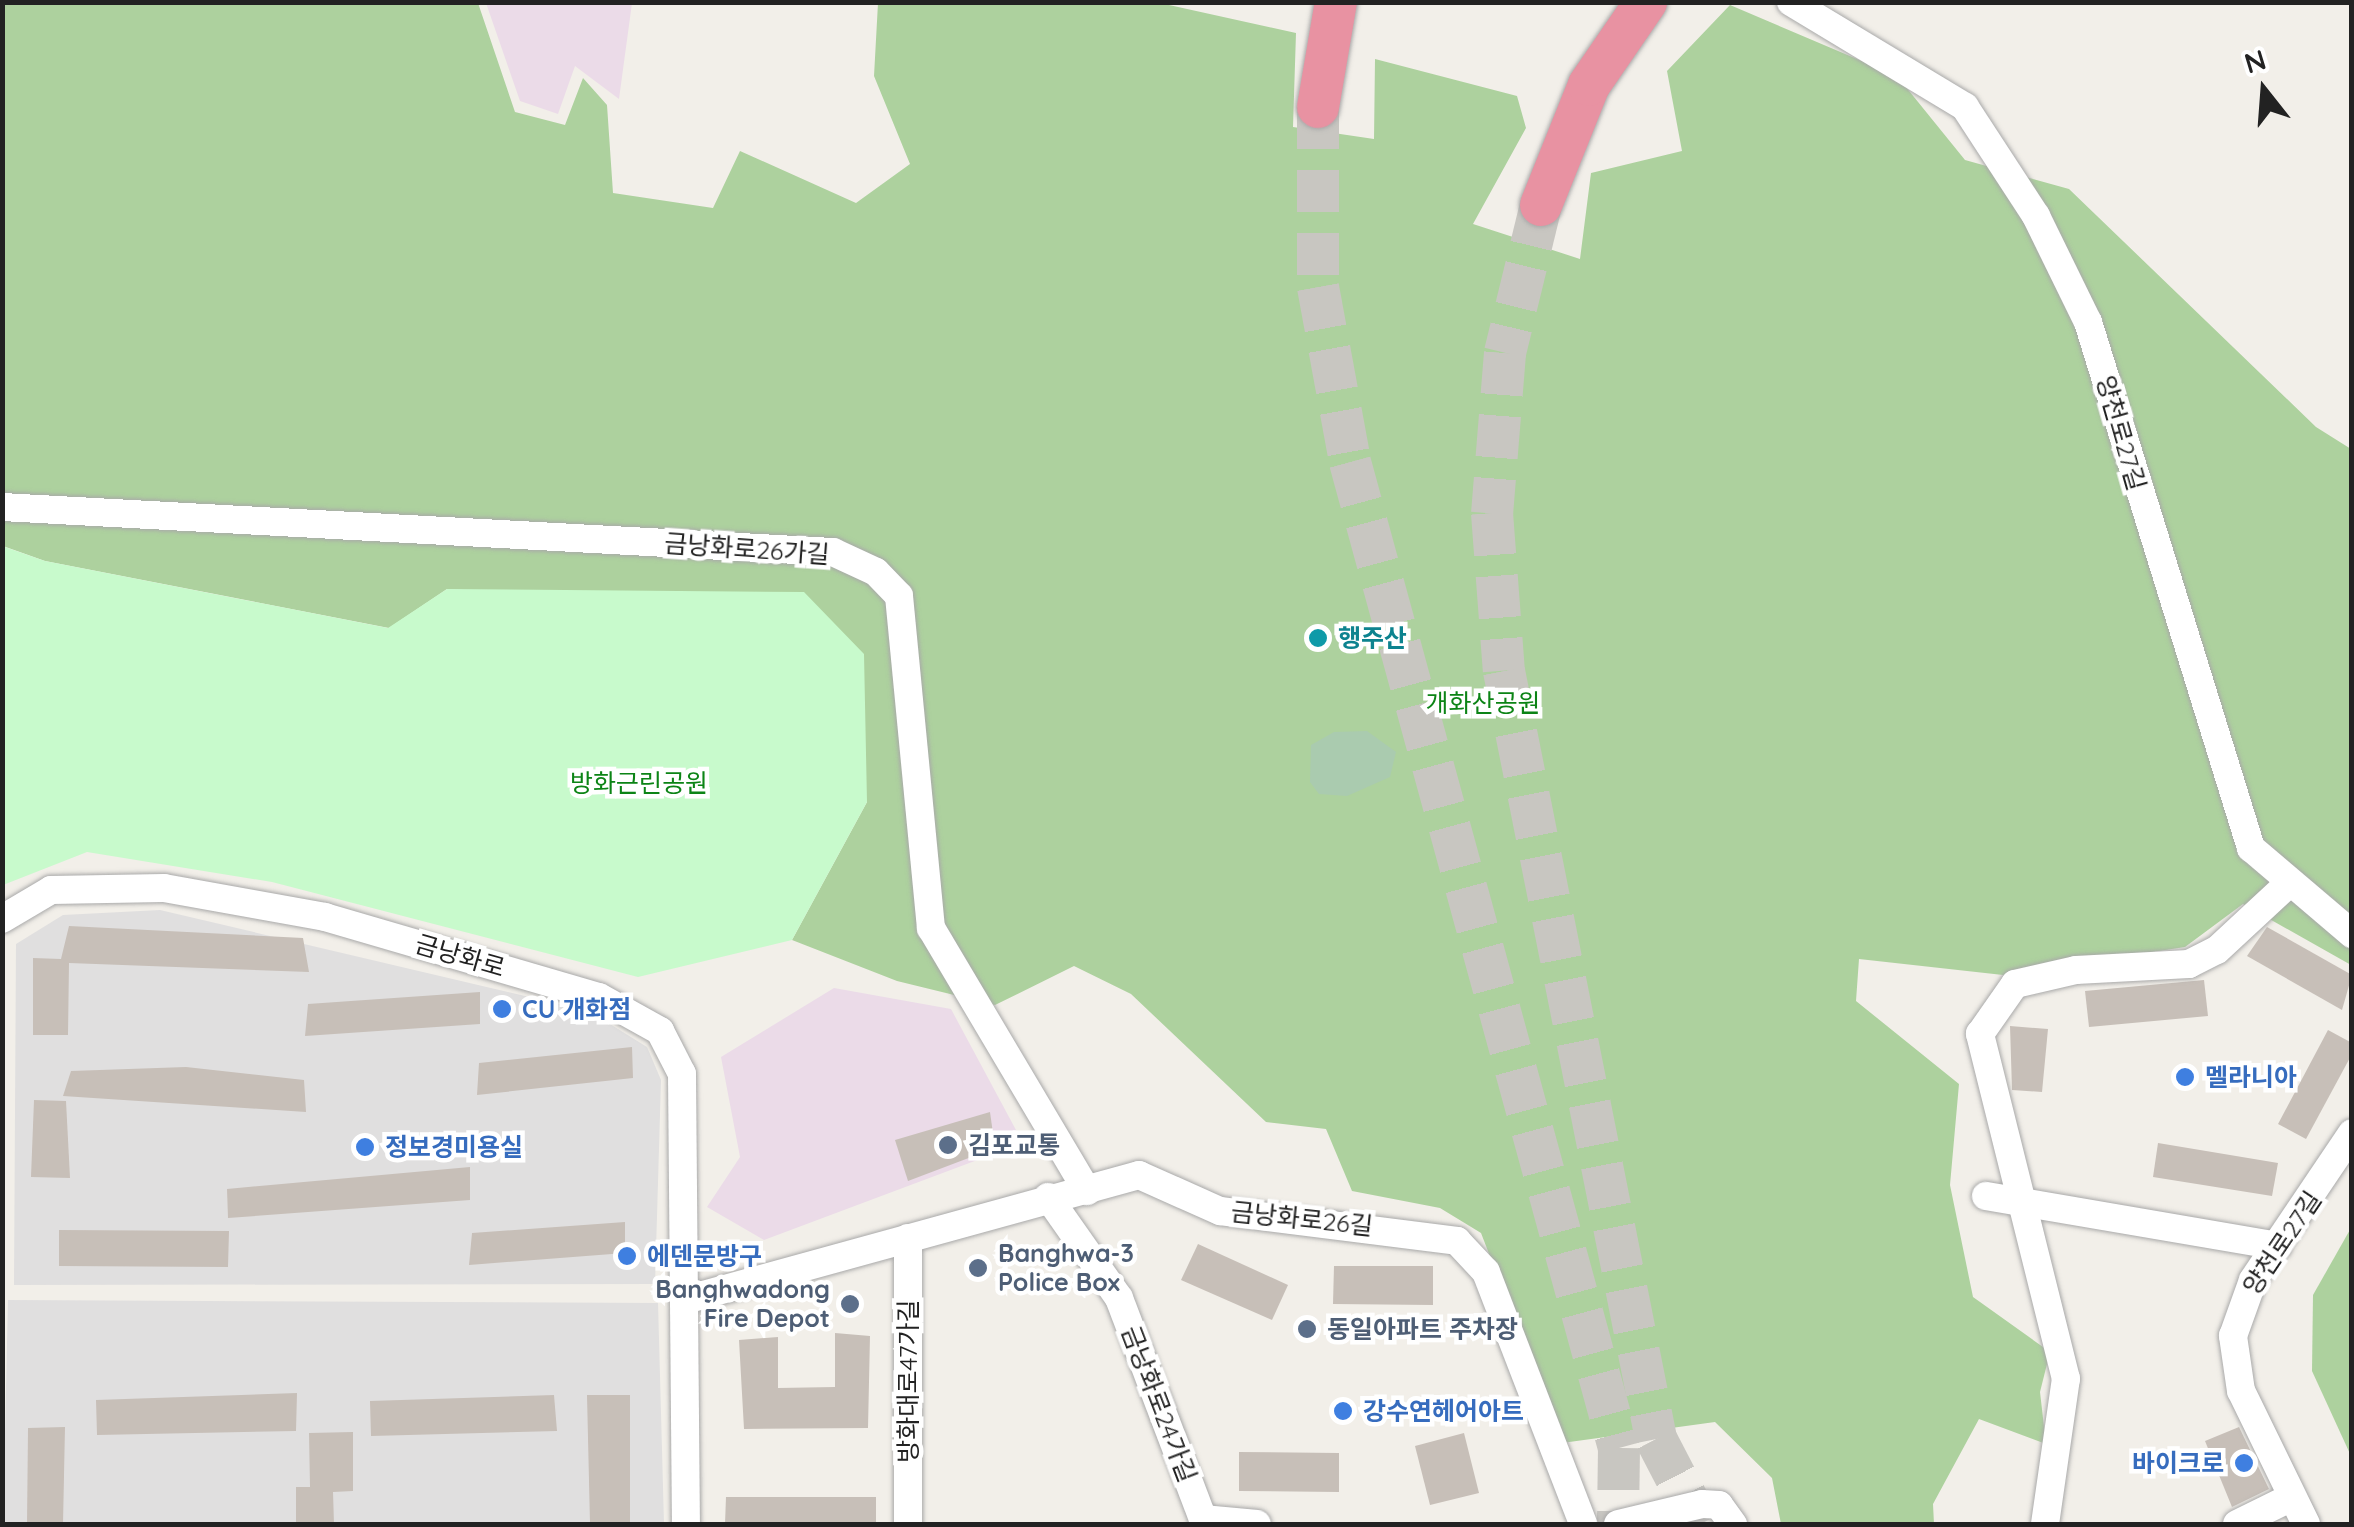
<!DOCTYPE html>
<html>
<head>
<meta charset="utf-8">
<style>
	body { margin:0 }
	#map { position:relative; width:2354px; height:1527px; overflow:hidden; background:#f2efe9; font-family:Quicksand,"Noto Sans KR",sans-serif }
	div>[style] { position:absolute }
	.residential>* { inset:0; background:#e0dfdf }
	.industrial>* { inset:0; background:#ebdbe8 }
	.forest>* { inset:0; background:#add19e }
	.cemetery>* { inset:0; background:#aacbaf }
	.park>* { inset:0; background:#c8facc }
	.building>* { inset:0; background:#c7bfb8 }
	.highway-tunnel>* { height:42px; margin-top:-21px; transform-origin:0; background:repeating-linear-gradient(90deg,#c8c6c1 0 42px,transparent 0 63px) }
	.roads { filter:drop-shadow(0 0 2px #a9a9a9) drop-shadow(0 0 2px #a9a9a9) }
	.minor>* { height:28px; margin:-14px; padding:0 14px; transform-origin:14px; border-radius:14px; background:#fff }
	.highway>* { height:42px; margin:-21px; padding:0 21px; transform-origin:21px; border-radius:21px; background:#e892a2 }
	.dots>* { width:28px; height:28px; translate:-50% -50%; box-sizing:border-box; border:5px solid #fff; border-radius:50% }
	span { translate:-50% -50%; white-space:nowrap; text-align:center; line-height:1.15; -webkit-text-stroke:9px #fff; paint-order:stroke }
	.street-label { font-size:25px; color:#222 }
	.culture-label { font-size:25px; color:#0d838f; font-weight:700 }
	.left { translate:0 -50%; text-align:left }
	.park-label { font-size:25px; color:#0c8416 }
	.shop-label { font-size:25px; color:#366cbe; font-weight:700 }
	.right { translate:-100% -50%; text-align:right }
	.service-label { font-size:25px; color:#4e5e75; font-weight:700 }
	.frame { position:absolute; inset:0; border:5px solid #222; pointer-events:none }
	.north { position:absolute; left:2214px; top:40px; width:100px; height:100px; -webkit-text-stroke:8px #fff; paint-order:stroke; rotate:343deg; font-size:28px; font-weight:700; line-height:40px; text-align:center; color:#222 }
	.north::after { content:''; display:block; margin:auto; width:35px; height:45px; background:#222; clip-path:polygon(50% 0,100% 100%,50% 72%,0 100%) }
</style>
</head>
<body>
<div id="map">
	<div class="residential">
		<div style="clip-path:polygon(160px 910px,589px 1011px,647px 1047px,661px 1080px,655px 1284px,14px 1285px,16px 944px,63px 915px)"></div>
		<div style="clip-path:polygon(8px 1300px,658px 1303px,664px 1524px,3px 1524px)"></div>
	</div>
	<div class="industrial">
		<div style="clip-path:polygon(486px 3px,632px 3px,619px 99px,575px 66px,558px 114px,520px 101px)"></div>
		<div style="clip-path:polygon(834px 988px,951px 1009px,1023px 1143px,764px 1240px,707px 1207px,740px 1157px,721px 1057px)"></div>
	</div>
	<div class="forest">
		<div style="clip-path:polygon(2px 3px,478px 3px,515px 112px,565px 125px,583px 78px,607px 105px,613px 193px,713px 208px,740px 151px,856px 203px,910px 164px,874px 76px,878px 3px,1160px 3px,1296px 33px,1293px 127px,1374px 139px,1375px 59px,1517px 96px,1526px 128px,1473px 224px,1580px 259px,1591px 173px,1682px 151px,1667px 71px,1730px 5px,1897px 76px,1965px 160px,2069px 189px,2316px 427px,2351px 449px,2351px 965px,2243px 904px,2185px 947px,2003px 975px,1859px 959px,1856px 1001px,1959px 1084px,1950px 1185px,1973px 1297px,2050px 1352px,2040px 1392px,2046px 1444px,1979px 1419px,1933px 1504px,1934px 1524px,1781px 1524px,1772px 1478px,1715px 1422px,1562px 1443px,1481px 1233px,1440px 1208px,1352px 1191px,1326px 1129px,1266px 1122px,1131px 994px,1074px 966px,995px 1005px,897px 981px,792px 940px,867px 802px,564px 596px,447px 589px,389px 628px,45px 561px,3px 546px)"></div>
		<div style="clip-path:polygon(2351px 1228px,2351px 1456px,2312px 1371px,2313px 1295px)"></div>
	</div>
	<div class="cemetery">
		<div style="clip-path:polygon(1367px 731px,1396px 752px,1390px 777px,1347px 796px,1319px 794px,1310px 782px,1311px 745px,1334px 732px)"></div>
	</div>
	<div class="park">
		<div style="clip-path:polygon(2px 546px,45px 561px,388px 628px,447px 589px,804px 592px,864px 654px,867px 802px,792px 940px,638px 977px,272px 882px,87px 852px,3px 885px)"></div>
	</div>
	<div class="building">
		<div style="clip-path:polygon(69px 926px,303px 938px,309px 972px,69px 963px,68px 1035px,33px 1035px,33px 958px,61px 959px)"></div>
		<div style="clip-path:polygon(2267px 927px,2352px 975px,2342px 1010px,2247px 956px)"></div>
		<div style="clip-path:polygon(2204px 980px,2208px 1016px,2089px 1027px,2085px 991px)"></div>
		<div style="clip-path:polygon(480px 992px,480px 1024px,305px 1036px,308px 1004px)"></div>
		<div style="clip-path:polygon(2010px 1026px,2048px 1029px,2042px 1092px,2012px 1090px)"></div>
		<div style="clip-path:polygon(2328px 1030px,2352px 1043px,2352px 1054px,2306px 1139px,2278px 1124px)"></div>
		<div style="clip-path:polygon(632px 1047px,633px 1078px,477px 1095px,479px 1063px)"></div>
		<div style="clip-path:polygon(186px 1067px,304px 1080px,306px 1112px,63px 1096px,71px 1071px)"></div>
		<div style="clip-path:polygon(34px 1100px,66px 1101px,70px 1178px,31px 1177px)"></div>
		<div style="clip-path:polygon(990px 1112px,995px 1148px,908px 1181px,895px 1140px)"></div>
		<div style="clip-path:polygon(2158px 1143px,2278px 1163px,2272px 1196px,2153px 1177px)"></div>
		<div style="clip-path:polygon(470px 1167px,470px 1200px,228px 1218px,227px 1189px)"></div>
		<div style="clip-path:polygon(625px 1222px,625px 1253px,469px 1265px,472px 1233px)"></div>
		<div style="clip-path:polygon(59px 1230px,229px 1231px,228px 1267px,59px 1266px)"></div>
		<div style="clip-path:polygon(1198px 1244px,1288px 1285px,1272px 1320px,1181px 1280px)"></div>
		<div style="clip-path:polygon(1334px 1266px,1433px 1266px,1433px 1305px,1333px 1304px)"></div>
		<div style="clip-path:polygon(835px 1333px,870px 1336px,868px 1428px,744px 1429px,739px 1340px,778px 1337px,778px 1388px,835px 1387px)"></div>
		<div style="clip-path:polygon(297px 1393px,296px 1431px,97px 1435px,96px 1400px)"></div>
		<div style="clip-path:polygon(554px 1395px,557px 1431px,371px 1436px,370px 1401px)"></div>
		<div style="clip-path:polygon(587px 1395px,630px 1395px,630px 1524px,590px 1524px)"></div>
		<div style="clip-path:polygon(65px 1427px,63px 1524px,27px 1524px,28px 1428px)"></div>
		<div style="clip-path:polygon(2239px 1427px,2269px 1489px,2232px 1507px,2205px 1441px)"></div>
		<div style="clip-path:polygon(353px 1432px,353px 1491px,333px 1492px,334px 1524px,296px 1524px,296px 1487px,310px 1487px,309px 1433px)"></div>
		<div style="clip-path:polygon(1464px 1433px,1479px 1493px,1430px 1505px,1415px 1446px)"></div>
		<div style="clip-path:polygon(1239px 1452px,1339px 1453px,1339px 1492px,1239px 1491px)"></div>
		<div style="clip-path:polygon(726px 1497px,876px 1497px,876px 1524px,725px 1524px)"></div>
	</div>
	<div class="highway-tunnel">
		<div style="left:1318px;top:107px;width:180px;rotate:90deg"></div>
		<div style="left:1318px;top:287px;width:178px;rotate:79.6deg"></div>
		<div style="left:1350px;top:462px;width:1022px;rotate:74.74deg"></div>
		<div style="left:1619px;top:1448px;width:76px;rotate:90.8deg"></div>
		<div style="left:1541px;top:205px;width:152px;rotate:103.7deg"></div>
		<div style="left:1505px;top:353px;width:161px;rotate:94.6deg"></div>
		<div style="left:1492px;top:513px;width:158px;rotate:85.7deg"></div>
		<div style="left:1504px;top:671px;width:783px;rotate:78.8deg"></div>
		<div style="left:1656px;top:1439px;width:96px;rotate:62.6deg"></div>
	</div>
	<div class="roads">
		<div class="minor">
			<div style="left:1791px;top:2px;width:203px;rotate:31.1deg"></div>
			<div style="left:1965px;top:107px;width:130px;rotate:56.9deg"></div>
			<div style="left:2036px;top:216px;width:118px;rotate:63.9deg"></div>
			<div style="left:2088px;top:322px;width:551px;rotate:72.78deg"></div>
			<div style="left:2251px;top:848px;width:133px;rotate:40.4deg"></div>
			<div style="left:2px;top:507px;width:832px;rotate:3.1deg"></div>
			<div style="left:833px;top:552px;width:47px;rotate:24.9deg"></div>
			<div style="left:876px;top:572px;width:33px;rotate:46deg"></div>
			<div style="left:899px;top:596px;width:334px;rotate:84.5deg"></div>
			<div style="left:931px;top:928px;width:306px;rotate:59.3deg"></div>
			<div style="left:2px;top:919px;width:57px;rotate:-30.6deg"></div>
			<div style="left:51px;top:890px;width:113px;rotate:-1deg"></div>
			<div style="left:164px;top:888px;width:164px;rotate:10.2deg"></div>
			<div style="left:325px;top:917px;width:285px;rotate:16.3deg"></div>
			<div style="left:599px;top:997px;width:70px;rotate:29.1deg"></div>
			<div style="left:660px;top:1031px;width:48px;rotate:62.9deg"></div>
			<div style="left:682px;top:1074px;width:450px;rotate:89.5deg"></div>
			<div style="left:1986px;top:1196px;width:296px;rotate:9.7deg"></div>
			<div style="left:1048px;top:1197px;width:123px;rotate:54.9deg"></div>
			<div style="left:1119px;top:1298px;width:236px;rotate:69.2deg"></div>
			<div style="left:1203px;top:1519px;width:54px;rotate:5.3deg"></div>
			<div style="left:685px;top:1300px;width:471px;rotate:-15.4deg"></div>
			<div style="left:1139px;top:1175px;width:89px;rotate:24deg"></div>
			<div style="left:1220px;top:1211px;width:239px;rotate:7.2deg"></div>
			<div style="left:1457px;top:1241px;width:42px;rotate:46.9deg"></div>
			<div style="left:1486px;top:1272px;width:270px;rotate:68.9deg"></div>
			<div style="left:908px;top:1524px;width:286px;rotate:-90deg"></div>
			<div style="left:1618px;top:1524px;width:86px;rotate:-13.4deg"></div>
			<div style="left:1702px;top:1504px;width:17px;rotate:3deg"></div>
			<div style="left:1719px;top:1505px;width:24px;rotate:54deg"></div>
			<div style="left:2045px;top:1524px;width:147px;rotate:-81.8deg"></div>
			<div style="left:2066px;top:1379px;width:356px;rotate:-104deg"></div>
			<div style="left:1980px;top:1034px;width:61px;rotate:-55deg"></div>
			<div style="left:2015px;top:984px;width:63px;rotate:-12.9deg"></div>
			<div style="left:2076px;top:970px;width:113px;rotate:-3deg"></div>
			<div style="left:2189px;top:964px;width:31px;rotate:-27deg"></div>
			<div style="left:2217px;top:950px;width:96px;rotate:-42.9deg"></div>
			<div style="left:2237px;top:1524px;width:61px;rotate:-26.1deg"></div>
			<div style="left:2306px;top:1524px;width:148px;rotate:-116deg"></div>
			<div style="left:2241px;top:1391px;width:56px;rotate:-98.3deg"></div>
			<div style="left:2233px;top:1336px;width:59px;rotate:-70.3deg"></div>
			<div style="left:2253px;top:1280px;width:177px;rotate:-56deg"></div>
		</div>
		<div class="highway">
			<div style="left:1318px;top:107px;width:107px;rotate:-80.3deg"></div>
			<div style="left:1541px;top:205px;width:129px;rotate:-68.2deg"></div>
			<div style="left:1589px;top:85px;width:101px;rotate:-55.5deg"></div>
		</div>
	</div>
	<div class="dots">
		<div style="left:1318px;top:638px;background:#0f9aa8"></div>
		<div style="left:502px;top:1009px;background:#3f7fe0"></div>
		<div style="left:2185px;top:1077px;background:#3f7fe0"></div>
		<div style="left:948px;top:1145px;background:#5c6f8a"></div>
		<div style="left:365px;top:1147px;background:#3f7fe0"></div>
		<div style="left:627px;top:1256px;background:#3f7fe0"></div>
		<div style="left:978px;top:1268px;background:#5c6f8a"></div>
		<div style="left:850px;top:1304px;background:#5c6f8a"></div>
		<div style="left:1307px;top:1329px;background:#5c6f8a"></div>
		<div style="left:1343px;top:1411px;background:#3f7fe0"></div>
		<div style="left:2244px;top:1463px;background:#3f7fe0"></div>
	</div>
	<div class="street-label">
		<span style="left:2121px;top:433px;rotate:74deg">양천로27길</span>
		<span style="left:747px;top:549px;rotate:4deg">금낭화로26가길</span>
		<span style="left:460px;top:956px;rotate:16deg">금낭화로</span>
		<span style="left:1302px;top:1219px;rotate:6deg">금낭화로26길</span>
		<span style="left:2282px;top:1243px;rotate:-56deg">양천로27길</span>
		<span style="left:908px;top:1381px;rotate:-90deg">방화대로47가길</span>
		<span style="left:1159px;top:1404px;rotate:69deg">금낭화로24가길</span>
	</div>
	<div class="culture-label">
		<span class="left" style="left:1338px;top:638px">행주산</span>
	</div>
	<div class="park-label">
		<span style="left:1483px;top:703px">개화산공원</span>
		<span style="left:639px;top:783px">방화근린공원</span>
	</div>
	<div class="shop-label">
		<span class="left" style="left:522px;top:1009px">CU 개화점</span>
		<span class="left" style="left:2205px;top:1077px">멜라니아</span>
		<span class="left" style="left:385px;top:1147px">정보경미용실</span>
		<span class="left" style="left:647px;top:1256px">에덴문방구</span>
		<span class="left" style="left:1363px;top:1411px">강수연헤어아트</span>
		<span class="right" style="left:2224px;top:1463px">바이크로</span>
	</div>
	<div class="service-label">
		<span class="left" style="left:968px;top:1145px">김포교통</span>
		<span class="left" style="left:998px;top:1268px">Banghwa-3<br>Police Box</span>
		<span class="right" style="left:830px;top:1304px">Banghwadong<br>Fire Depot</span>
		<span class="left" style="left:1327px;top:1329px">동일아파트 주차장</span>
	</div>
	<div class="frame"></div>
	<div class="north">N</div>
</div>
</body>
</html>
